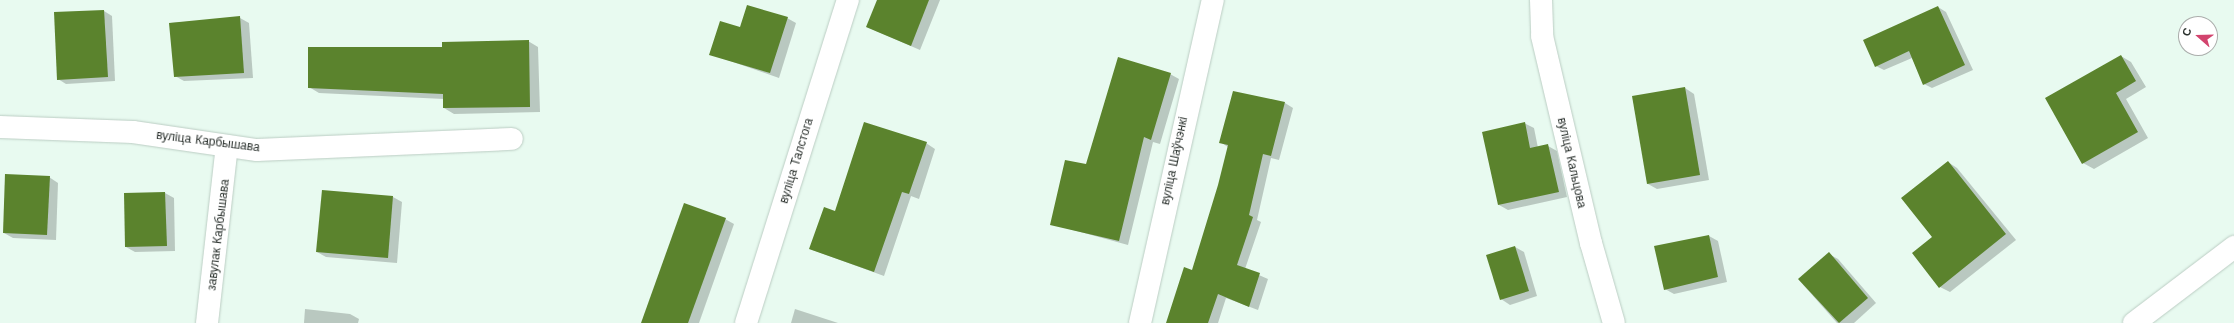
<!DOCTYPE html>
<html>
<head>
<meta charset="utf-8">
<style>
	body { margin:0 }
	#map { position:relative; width:2234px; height:323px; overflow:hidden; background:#e8faf0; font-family:"Work Sans",sans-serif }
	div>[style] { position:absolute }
	.shadow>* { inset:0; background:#0003 }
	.building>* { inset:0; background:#5b832d }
	.roads { filter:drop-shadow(0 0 1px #bbcdc3) drop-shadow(0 0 1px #bbcdc3) }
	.minor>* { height:22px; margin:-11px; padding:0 11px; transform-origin:11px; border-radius:11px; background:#fff }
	span { translate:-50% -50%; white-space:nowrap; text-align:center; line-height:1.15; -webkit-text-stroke:4px #fff; paint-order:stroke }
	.street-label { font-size:12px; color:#2b322e }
	.north { position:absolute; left:2178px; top:16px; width:40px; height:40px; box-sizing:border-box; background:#fff; border:1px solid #aaadab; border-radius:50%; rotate:290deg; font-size:11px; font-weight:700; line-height:16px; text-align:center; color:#2b322e }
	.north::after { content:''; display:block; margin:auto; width:14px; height:18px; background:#d2446e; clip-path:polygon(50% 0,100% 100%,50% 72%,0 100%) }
</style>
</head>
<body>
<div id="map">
	<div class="shadow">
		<div style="clip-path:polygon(878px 0,940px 0,920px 50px,867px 27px)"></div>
		<div style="clip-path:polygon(1938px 7px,1946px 12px,1973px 70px,1932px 88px,1924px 84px,1912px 58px,1884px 70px,1876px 66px)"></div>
		<div style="clip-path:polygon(104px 11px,112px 16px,115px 81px,66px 84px,58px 79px)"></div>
		<div style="clip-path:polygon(240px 18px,249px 23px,253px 78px,184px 81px,175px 76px,170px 23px)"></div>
		<div style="clip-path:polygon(787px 18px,796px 23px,779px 78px,710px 54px,741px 28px)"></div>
		<div style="clip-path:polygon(528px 41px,538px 47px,540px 112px,454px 114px,444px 108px,444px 99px,319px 93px,309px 87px,443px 48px)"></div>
		<div style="clip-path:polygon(2121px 56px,2131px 62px,2146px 87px,2126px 99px,2148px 138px,2094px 169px,2083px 163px)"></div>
		<div style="clip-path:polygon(1170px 74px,1179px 79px,1160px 144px,1153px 142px,1128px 245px,1051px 224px,1087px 166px)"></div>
		<div style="clip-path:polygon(1685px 88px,1694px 94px,1709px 180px,1657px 189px,1648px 184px,1633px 97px)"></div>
		<div style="clip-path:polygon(1285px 103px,1293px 108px,1279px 160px,1271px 158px,1257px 220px,1261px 222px,1245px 269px,1268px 279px,1258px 310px,1226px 298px,1218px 323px,1167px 323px,1193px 271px,1219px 185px,1228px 147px,1220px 142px)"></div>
		<div style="clip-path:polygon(1524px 123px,1534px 128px,1538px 148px,1548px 146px,1557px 151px,1567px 197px,1508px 210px,1499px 205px)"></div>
		<div style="clip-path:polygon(926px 143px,935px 149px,919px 199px,911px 196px,884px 276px,810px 249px,835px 212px)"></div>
		<div style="clip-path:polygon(1948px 162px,1957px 168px,2016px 240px,1950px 292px,1940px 287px,1934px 237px)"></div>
		<div style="clip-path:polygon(49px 177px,58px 183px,56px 240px,13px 238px,4px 233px)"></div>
		<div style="clip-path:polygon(165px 193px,174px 198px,175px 251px,135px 252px,126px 247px)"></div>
		<div style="clip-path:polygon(393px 197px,402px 202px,397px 263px,326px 257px,317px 252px)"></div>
		<div style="clip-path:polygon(725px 219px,734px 224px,699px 323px,642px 323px)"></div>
		<div style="clip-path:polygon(1709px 236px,1718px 241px,1727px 282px,1674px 294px,1665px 289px)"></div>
		<div style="clip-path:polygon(1515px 247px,1524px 252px,1537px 296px,1510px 305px,1501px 299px)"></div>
		<div style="clip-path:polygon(1829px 254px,1838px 259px,1876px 303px,1854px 323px,1837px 323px,1799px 280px)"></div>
		<div style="clip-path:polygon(305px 309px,350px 314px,359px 319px,358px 323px,304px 323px)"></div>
		<div style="clip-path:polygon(795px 309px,838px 323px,791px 323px)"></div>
	</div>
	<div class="building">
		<div style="clip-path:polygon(877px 0,929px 0,911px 46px,866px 27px)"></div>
		<div style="clip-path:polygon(747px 5px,788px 17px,770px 73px,709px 55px,720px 21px,740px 27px)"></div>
		<div style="clip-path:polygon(1938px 6px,1965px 65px,1923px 85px,1909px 51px,1875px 67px,1863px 40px)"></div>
		<div style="clip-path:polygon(104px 10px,108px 77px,57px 80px,54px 12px)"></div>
		<div style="clip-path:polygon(240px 16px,244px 73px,174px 77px,169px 23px)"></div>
		<div style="clip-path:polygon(529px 40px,530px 107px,443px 108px,443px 94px,308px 88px,308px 47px,442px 47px,442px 42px)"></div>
		<div style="clip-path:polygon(2121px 55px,2136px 81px,2116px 93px,2138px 132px,2082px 164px,2045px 98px)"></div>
		<div style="clip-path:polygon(1118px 57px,1171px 73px,1151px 140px,1144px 137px,1119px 241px,1050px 225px,1065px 160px,1086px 164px)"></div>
		<div style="clip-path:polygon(1685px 87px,1700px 175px,1647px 184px,1632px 96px)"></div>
		<div style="clip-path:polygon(1233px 91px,1285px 102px,1271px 156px,1263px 154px,1249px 215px,1253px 217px,1237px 265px,1260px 273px,1249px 307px,1218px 294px,1208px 323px,1166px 323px,1184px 267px,1192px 270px,1218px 185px,1228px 145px,1219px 143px)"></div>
		<div style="clip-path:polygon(864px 122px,927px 142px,909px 194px,902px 192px,874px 272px,809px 249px,824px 207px,835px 211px)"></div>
		<div style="clip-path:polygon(1525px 122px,1530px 148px,1548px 144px,1559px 192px,1498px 205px,1482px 132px)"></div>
		<div style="clip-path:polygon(1948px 161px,2006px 234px,1939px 288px,1912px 253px,1932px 237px,1901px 198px)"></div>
		<div style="clip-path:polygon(5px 174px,50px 176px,47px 235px,3px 233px)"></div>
		<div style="clip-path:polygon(322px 190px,393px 196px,388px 258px,316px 252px)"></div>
		<div style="clip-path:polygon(165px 192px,167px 246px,125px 247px,124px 193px)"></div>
		<div style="clip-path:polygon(684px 203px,726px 218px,688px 323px,641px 323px)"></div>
		<div style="clip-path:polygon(1709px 235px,1718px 277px,1664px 290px,1654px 246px)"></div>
		<div style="clip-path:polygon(1515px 246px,1529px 291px,1500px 300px,1486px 255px)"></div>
		<div style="clip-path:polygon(1829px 252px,1868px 298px,1839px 323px,1798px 279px)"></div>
	</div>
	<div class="roads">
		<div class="minor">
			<div style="left:1541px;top:0;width:36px;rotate:88deg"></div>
			<div style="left:1542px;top:36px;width:213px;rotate:76.7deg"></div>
			<div style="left:1591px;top:243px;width:83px;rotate:74deg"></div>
			<div style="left:0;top:127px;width:133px;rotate:2.2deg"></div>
			<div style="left:133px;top:132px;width:125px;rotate:8.3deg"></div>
			<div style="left:257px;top:150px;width:255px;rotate:-2.5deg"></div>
			<div style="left:207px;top:323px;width:178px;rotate:-83.6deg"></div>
			<div style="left:746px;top:323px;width:339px;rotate:-72.5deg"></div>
			<div style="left:1140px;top:323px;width:331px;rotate:-77.3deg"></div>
			<div style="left:2134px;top:323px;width:126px;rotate:-37.2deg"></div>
		</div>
	</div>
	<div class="street-label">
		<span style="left:208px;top:142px;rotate:7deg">вуліца Карбышава</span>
		<span style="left:797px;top:161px;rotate:-73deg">вуліца Талстога</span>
		<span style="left:1175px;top:161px;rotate:-78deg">вуліца Шаўчэнкі</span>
		<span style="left:1571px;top:163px;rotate:77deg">вуліца Кальцова</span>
		<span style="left:219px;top:235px;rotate:-83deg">завулак Карбышава</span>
	</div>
	<div class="north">С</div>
</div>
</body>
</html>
